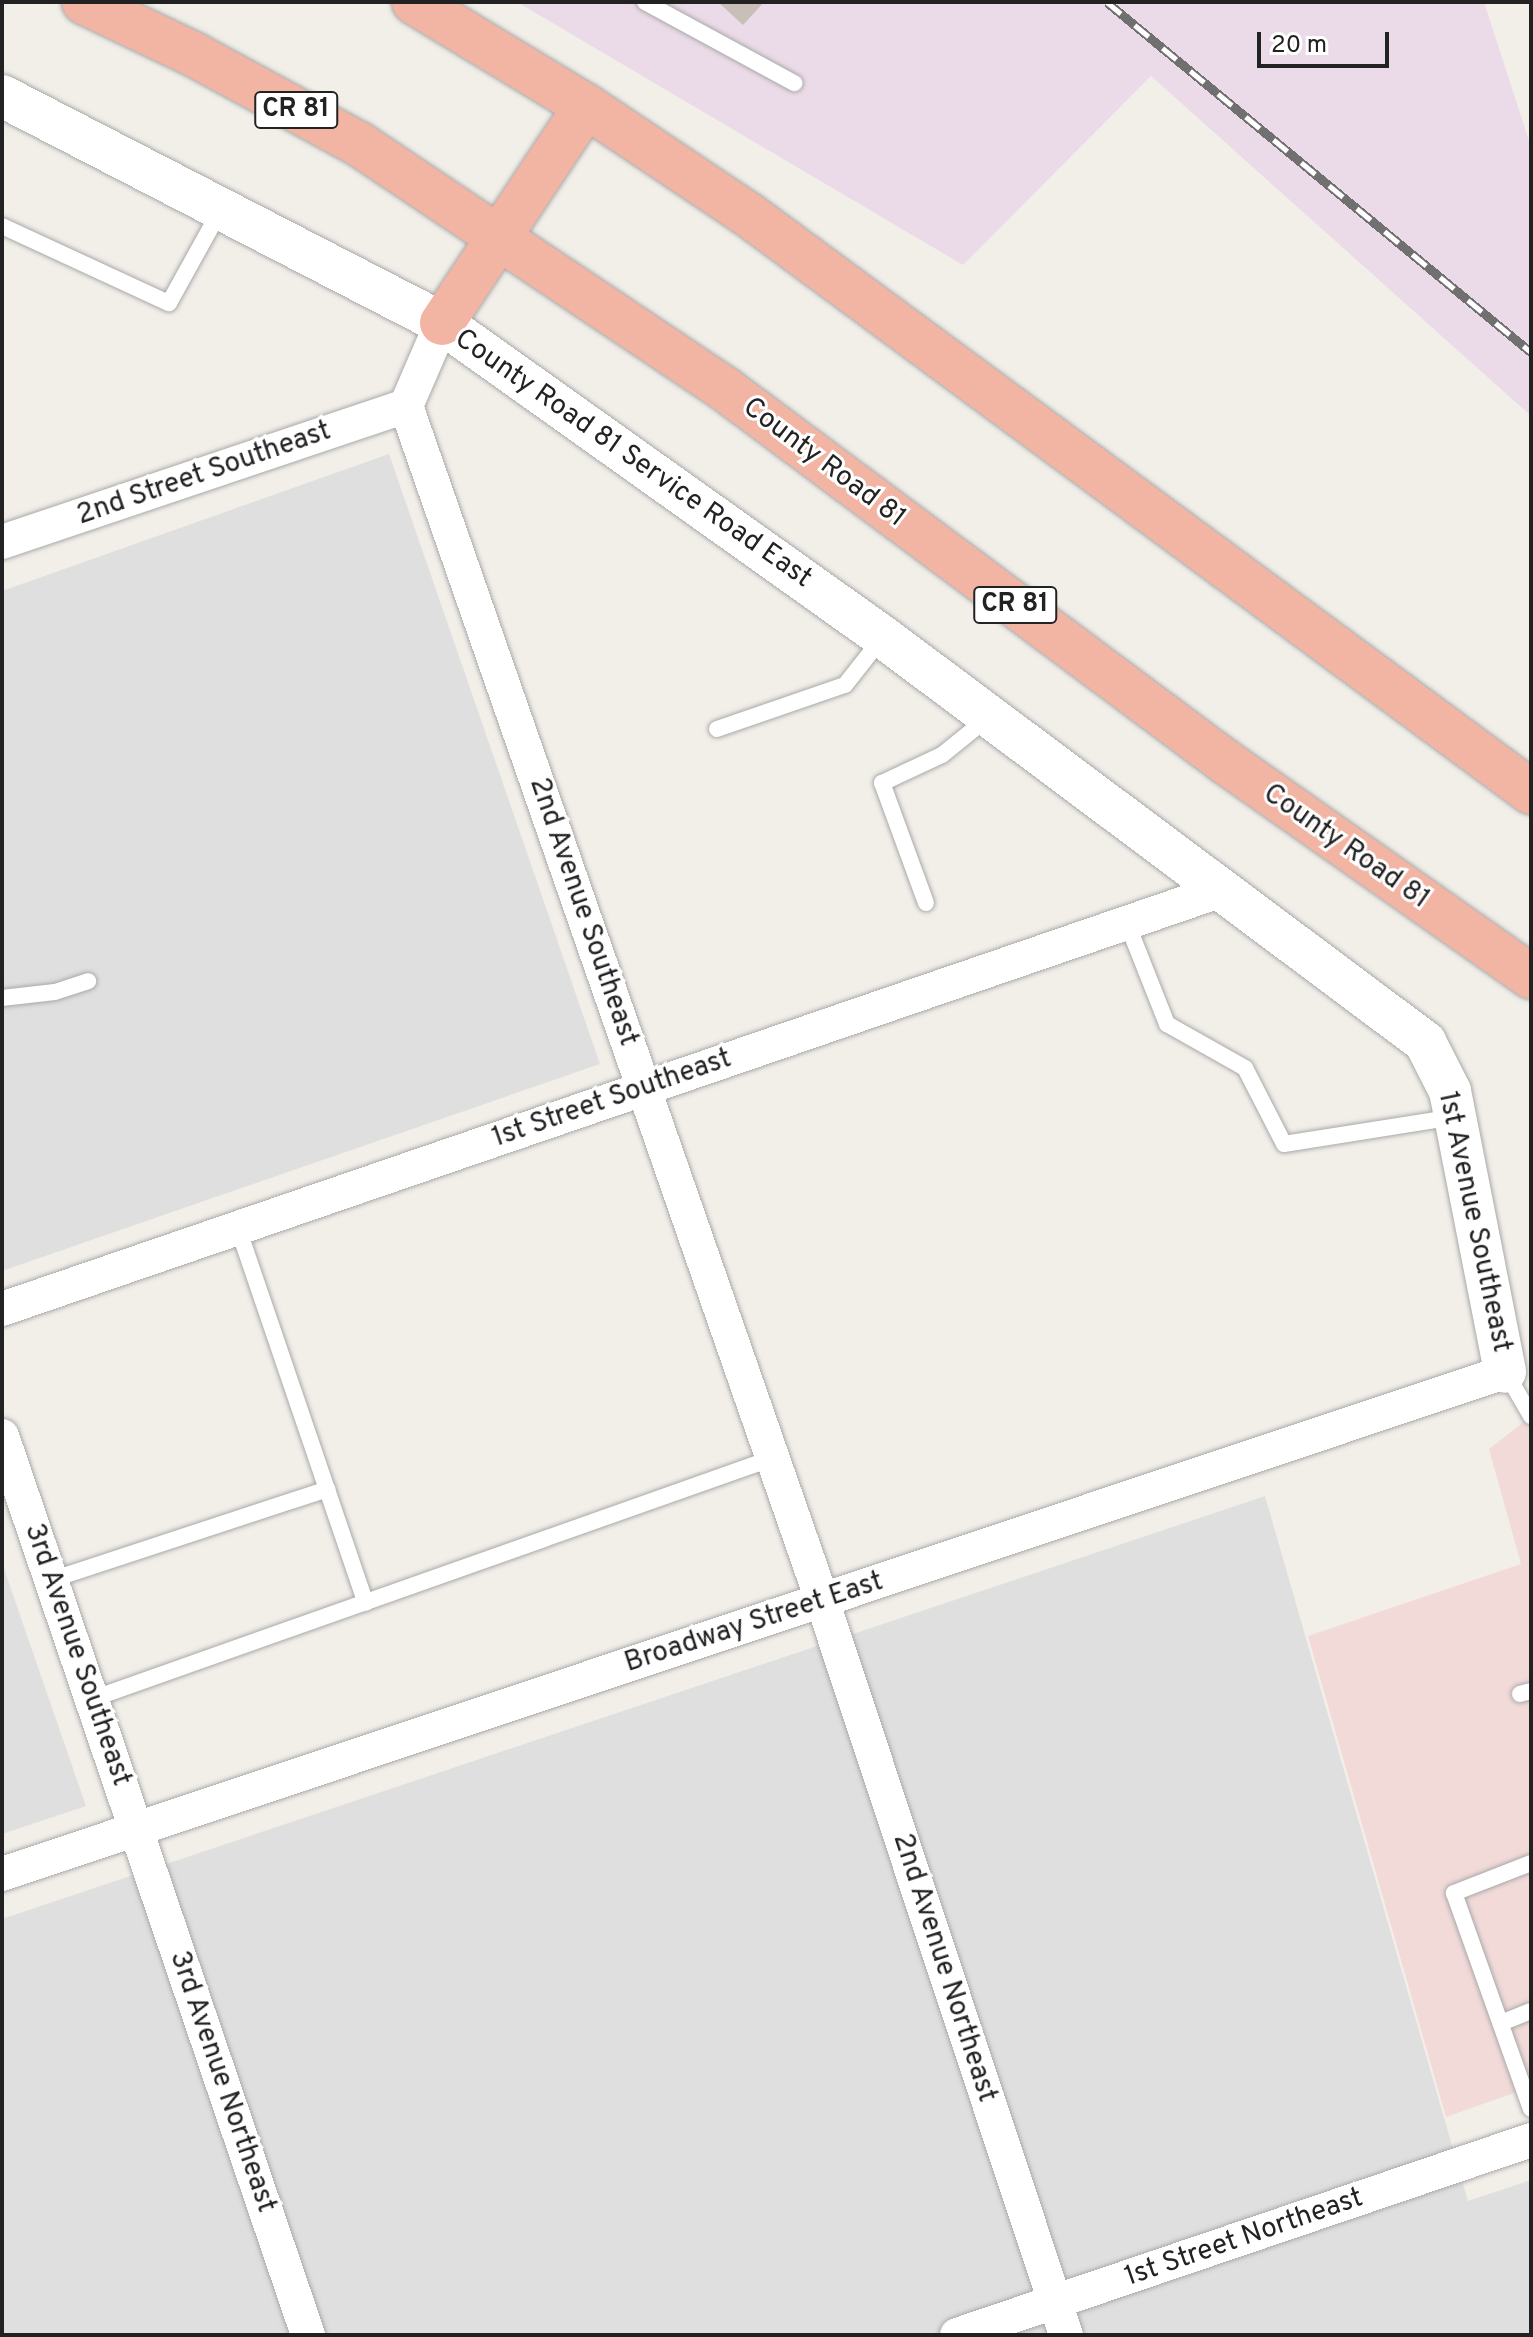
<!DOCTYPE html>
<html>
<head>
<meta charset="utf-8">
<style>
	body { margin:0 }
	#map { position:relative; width:1533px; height:2337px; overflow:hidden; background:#f2efe9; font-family:Overpass,sans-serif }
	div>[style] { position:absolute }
	.residential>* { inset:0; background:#e0dfdf }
	.commercial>* { inset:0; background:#f2dad9 }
	.industrial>* { inset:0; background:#ebdbe8 }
	.building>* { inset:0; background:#c7bfb8 }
	.roads { filter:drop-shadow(0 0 2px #a9a9a9) drop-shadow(0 0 2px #a9a9a9) }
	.service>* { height:16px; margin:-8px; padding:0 8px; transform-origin:8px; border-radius:8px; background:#fff }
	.minor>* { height:34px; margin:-17px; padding:0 17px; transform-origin:17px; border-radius:17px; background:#fff }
	.tertiary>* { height:42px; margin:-21px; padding:0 21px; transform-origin:21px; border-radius:21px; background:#fff }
	.trunk>* { height:44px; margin:-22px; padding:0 22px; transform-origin:22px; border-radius:22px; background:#f2b4a3 }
	.rail>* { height:9px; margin-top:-4.5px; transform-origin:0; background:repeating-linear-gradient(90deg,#fff 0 18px,#707070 0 36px); box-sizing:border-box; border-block:2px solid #707070 }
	span { translate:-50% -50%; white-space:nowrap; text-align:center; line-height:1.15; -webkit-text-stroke:6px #fff; paint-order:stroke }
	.shield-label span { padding:2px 6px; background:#fff; border:2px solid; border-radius:6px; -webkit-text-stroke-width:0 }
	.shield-label { font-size:26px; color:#222; font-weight:700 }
	.street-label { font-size:28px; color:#222 }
	.frame { position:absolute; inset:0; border:4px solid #222; pointer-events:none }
	.scale { position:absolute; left:1257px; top:32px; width:132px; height:36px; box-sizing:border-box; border:4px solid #222; border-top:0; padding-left:10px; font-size:24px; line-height:28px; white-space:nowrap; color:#222; -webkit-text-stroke:6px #fff; paint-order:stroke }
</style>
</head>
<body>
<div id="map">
	<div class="residential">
		<div style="clip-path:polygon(389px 454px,600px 1064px,2px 1271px,2px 591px)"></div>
		<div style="clip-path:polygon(1265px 1496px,1468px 2201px,1531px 2180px,1531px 2335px,2px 2335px,2px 1919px)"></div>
		<div style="clip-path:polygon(2px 1563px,86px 1806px,2px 1834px)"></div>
	</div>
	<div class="commercial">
		<div style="clip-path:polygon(1531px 1416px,1531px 2087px,1446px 2117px,1308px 1636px,1521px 1564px,1489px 1449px)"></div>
	</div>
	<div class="industrial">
		<div style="clip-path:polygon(517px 2px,1484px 2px,1531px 147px,1531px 416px,1151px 76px,963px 265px)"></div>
	</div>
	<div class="building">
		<div style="clip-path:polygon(718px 2px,764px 2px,743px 25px)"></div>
	</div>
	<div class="roads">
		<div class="service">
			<div style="left:645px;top:2px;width:170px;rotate:28.5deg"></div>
			<div style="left:2px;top:226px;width:184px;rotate:24.8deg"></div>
			<div style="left:169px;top:303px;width:107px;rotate:-61deg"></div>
			<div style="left:717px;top:729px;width:135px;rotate:-19deg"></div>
			<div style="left:845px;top:685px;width:60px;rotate:-51.8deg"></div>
			<div style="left:926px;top:903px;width:128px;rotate:-110.1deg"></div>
			<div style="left:882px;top:783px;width:66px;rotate:-25deg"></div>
			<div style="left:942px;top:755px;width:60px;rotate:-39deg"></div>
			<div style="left:1127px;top:923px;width:109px;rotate:68.4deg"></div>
			<div style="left:1167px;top:1024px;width:90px;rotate:29.4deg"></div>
			<div style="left:1245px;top:1068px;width:85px;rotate:62.8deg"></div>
			<div style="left:1284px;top:1144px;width:172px;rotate:-9deg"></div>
			<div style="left:2px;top:998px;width:53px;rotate:-6.5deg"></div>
			<div style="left:55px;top:992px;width:35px;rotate:-18deg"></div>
			<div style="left:238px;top:1228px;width:396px;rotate:71.2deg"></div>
			<div style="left:1506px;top:1373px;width:50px;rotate:59.8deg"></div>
			<div style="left:51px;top:1580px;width:291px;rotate:-18.2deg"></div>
			<div style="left:1520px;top:1694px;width:11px;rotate:-15deg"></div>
			<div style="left:92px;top:1699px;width:722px;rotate:-19.49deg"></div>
			<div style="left:1531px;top:1863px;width:83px;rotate:158.7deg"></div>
			<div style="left:1454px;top:1893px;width:229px;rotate:70.4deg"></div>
			<div style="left:1501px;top:2023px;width:32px;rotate:-22deg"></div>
		</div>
		<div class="minor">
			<div style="left:406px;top:406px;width:1264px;rotate:70.79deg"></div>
			<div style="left:822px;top:1600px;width:774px;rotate:71.64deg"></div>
			<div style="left:406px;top:406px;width:90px;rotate:-66.6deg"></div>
			<div style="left:2px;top:542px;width:426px;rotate:-18.6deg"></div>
			<div style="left:2px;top:1309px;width:1290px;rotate:-18.95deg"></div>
			<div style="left:2px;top:1436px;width:950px;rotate:71.2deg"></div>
			<div style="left:2px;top:1874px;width:1585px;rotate:-18.47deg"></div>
			<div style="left:957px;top:2335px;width:606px;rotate:-18.76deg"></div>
		</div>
		<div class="tertiary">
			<div style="left:2px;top:96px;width:495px;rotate:27.3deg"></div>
			<div style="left:442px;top:323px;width:541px;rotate:35.45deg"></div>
			<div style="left:883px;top:637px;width:677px;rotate:36.77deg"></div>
			<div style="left:1425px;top:1042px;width:55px;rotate:63deg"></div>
			<div style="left:1450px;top:1091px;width:286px;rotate:78.9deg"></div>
		</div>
		<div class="trunk">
			<div style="left:84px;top:2px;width:123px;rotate:25.5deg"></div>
			<div style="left:195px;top:55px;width:187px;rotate:28.5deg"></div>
			<div style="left:359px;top:144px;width:440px;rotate:33.8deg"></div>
			<div style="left:725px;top:389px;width:626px;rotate:36.69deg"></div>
			<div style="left:1227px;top:763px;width:372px;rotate:35.1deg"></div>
			<div style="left:414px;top:2px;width:201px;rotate:31.2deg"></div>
			<div style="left:586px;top:106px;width:196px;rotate:33.8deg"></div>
			<div style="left:749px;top:215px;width:972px;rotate:36.42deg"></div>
			<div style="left:442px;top:323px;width:260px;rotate:-56.4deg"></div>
		</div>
	</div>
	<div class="rail">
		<div style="left:1107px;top:2px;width:550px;rotate:39.54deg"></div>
	</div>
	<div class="shield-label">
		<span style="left:296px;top:110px">CR 81</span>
		<span style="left:1015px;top:605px">CR 81</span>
	</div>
	<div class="street-label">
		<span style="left:633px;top:459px;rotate:35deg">County Road 81 Service Road East</span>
		<span style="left:824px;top:463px;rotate:37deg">County Road 81</span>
		<span style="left:204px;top:474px;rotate:-19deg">2nd Street Southeast</span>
		<span style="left:1346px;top:847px;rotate:35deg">County Road 81</span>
		<span style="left:583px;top:912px;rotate:71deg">2nd Avenue Southeast</span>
		<span style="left:612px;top:1099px;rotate:-19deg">1st Street Southeast</span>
		<span style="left:1474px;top:1222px;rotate:78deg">1st Avenue Southeast</span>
		<span style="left:754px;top:1623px;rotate:-18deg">Broadway Street East</span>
		<span style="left:77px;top:1655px;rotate:71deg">3rd Avenue Southeast</span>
		<span style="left:944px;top:1968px;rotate:72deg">2nd Avenue Northeast</span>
		<span style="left:222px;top:2082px;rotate:71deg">3rd Avenue Northeast</span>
		<span style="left:1244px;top:2238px;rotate:-19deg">1st Street Northeast</span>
	</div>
	<div class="frame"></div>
	<div class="scale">20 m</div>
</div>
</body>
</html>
